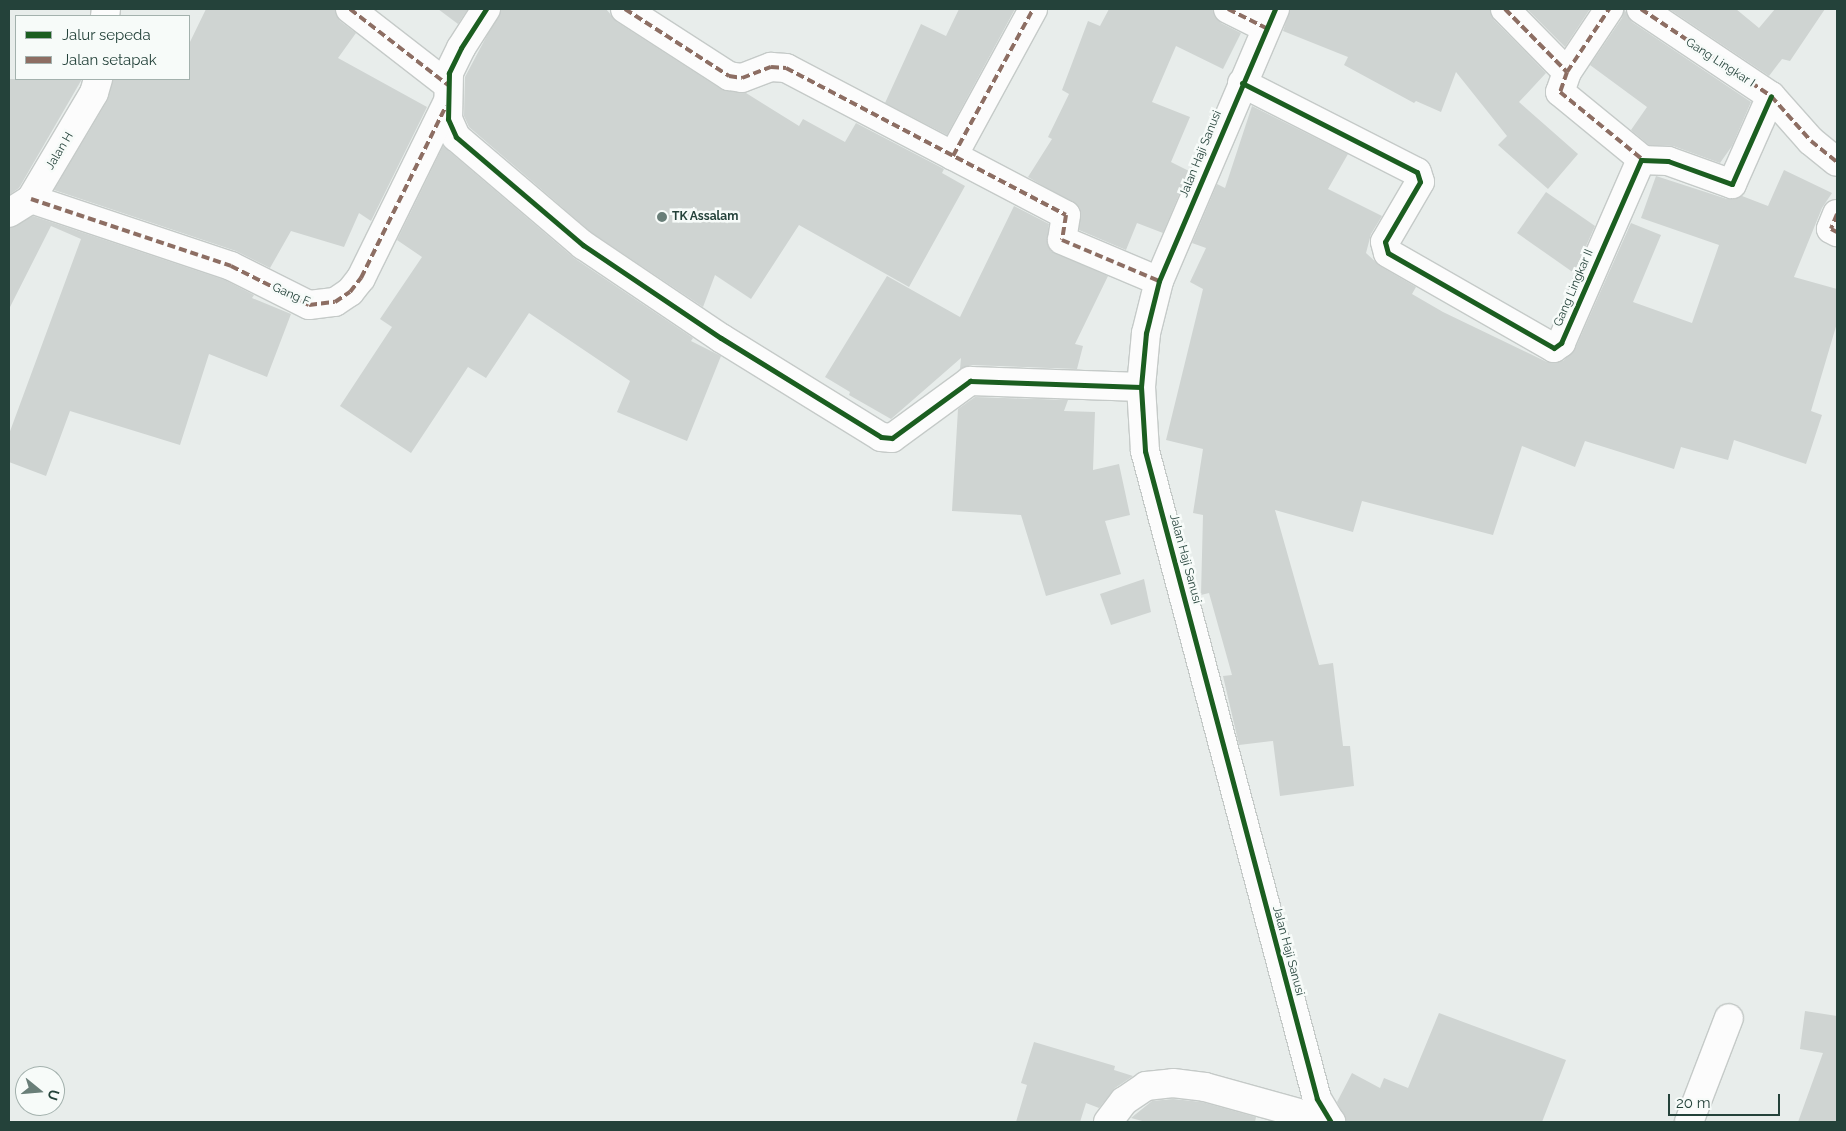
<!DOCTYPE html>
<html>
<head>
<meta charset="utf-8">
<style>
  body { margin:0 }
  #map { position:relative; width:1846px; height:1131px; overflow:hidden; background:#e8edeb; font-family:Raleway,sans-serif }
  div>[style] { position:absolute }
  .building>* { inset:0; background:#cfd4d2 }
  .roads { filter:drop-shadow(1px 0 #c5cac8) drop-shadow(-1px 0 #c5cac8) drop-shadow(0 1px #c5cac8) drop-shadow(0 -1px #c5cac8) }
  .minor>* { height:28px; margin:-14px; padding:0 14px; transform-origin:14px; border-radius:14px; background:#fcfcfc }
  .quiet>* { height:4px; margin-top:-2px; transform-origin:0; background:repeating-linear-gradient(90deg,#8d6e63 0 8px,transparent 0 12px) }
  .cycleway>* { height:5px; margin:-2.5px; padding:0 2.5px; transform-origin:2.5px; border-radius:2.5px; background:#1b5e20 }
  .dots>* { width:14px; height:14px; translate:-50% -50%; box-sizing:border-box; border:2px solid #f7fbf9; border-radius:50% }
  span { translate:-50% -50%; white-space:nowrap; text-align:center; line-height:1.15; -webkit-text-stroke:5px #f7fbf9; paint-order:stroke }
  .street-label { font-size:12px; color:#24423a }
  .poi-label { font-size:12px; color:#24423a; font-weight:700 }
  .left { translate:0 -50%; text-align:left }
  .frame { position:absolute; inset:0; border:10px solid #24423a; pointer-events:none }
  .legend { position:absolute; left:15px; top:15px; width:175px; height:65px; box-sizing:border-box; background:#f7fbf9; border:1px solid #a3b1ad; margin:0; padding:6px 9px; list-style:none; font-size:15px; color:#24423a }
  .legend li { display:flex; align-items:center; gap:10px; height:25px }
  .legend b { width:25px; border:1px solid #a3b1ad }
  .north { position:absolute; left:15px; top:1066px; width:50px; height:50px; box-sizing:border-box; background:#f7fbf9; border:1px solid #a3b1ad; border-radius:50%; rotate:107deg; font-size:14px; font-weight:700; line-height:20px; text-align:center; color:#24423a }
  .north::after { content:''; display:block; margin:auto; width:18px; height:22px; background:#697e78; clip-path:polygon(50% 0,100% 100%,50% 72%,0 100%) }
  .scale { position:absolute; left:1668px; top:1094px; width:112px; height:22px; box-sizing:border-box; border:2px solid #24423a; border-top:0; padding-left:6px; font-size:15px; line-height:18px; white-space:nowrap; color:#24423a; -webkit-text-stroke:4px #f7fbf9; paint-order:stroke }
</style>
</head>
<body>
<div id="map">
  <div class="building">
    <i style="clip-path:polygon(206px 9px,335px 9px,340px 21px,356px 33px,338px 58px,427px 107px,371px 221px,359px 213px,344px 247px,291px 231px,270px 268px,236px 251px,54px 190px,107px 101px,113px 79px,189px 79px,189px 44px)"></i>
    <i style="clip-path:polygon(438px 9px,468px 9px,458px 24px)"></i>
    <i style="clip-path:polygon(501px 9px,606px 9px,617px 22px,721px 89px,746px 93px,799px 126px,803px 119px,845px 142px,856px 123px,944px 169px,942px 173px,965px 186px,909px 287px,799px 225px,751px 299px,715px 275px,703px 307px,592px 233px,469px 127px,464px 116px,465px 77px)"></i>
    <i style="clip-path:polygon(959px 9px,1015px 9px,947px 135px,885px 103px,921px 24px,946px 36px)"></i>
    <i style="clip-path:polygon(1109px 9px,1213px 9px,1221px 23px,1241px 33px,1223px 69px,1176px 46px,1152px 102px,1190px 117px,1171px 162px,1189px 171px,1163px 233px,1137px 223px,1126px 250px,1079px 230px,1080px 208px,1028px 177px,1052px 139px,1048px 137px,1069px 94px,1062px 90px,1088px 21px,1100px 26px)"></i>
    <i style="clip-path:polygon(1290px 9px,1490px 9px,1494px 20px,1546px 73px,1519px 102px,1578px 154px,1548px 189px,1498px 145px,1507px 136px,1456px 72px,1441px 112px,1416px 101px,1414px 103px,1344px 65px,1348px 57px,1283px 31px)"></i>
    <i style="clip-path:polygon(1527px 9px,1590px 9px,1565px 47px)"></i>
    <i style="clip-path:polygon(1624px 9px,1632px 22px,1751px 102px,1732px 146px,1720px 163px,1673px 146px,1649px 145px,1631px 130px,1647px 107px,1590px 65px,1622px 18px)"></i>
    <i style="clip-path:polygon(1669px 9px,1736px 9px,1759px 28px,1775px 9px,1825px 9px,1790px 61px,1782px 59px,1769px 76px)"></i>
    <i style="clip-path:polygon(9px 79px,82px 79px,19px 188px,9px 195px)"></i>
    <i style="clip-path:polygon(1252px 106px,1348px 154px,1328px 189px,1382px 216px,1371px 234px,1366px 253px,1380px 266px,1416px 287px,1412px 294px,1443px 312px,1547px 362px,1563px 361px,1575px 349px,1631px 223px,1661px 235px,1633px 302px,1692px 323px,1719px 245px,1641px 218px,1656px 176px,1727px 199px,1742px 196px,1768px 206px,1784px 170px,1832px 193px,1822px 208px,1794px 277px,1837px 289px,1837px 323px,1811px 411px,1822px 415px,1806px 464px,1734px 440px,1728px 460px,1681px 447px,1674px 469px,1585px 441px,1575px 467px,1522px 446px,1493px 535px,1362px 501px,1353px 532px,1275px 510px,1319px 665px,1333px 663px,1343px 746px,1350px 746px,1354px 786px,1280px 796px,1273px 741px,1239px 745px,1223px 676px,1232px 675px,1209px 593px,1201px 595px,1203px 515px,1193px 513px,1203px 449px,1166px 440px,1203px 289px,1190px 282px,1206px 248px,1192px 243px,1217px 184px,1225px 188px)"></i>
    <i style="clip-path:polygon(443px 146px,574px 258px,693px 338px,691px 341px,721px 356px,687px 441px,617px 412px,630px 381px,529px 313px,486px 378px,468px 367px,411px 453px,340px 406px,392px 327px,380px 319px,422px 257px,397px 240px)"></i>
    <i style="clip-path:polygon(1546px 192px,1595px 226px,1574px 273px,1517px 233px)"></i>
    <i style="clip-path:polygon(1014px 206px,1049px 224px,1047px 244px,1051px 251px,1108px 276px,1075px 344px,1083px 346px,1077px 369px,971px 365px,960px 369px,961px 358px,891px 419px,849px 395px,850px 392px,825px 377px,887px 276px,960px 317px)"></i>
    <i style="clip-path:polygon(33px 216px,225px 280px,254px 295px,252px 298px,291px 314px,267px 377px,209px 354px,180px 445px,70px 411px,46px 476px,9px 462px,9px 434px,81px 239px,51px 226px,9px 309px,9px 228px)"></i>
    <i style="clip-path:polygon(975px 397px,1068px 400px,1064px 411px,1095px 412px,1093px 470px,1119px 464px,1130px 515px,1105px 521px,1121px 574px,1046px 596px,1021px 515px,952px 511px,958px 409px)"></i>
    <i style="clip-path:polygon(1144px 579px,1151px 612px,1111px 625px,1100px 594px)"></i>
    <i style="clip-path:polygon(1805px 1011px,1837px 1016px,1837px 1122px,1798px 1122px,1823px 1053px,1800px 1049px)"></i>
    <i style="clip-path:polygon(1439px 1013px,1566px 1060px,1542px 1122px,1347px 1122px,1337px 1102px,1352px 1073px,1380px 1088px,1384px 1078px,1408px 1088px)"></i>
    <i style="clip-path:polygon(1034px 1042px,1115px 1066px,1114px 1070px,1133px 1076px,1115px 1088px,1099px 1108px,1086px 1103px,1080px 1122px,1016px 1122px,1027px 1085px,1021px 1083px)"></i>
    <i style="clip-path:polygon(1173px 1099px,1202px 1102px,1256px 1117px,1255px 1122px,1146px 1122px,1131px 1118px,1152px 1101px)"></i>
  </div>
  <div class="roads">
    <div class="minor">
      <i style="left:350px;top:9px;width:124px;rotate:37.8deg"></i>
      <i style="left:486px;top:9px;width:46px;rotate:122.7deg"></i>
      <i style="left:461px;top:48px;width:28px;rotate:116deg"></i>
      <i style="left:449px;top:73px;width:46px;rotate:91.2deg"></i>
      <i style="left:448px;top:119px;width:20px;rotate:66deg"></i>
      <i style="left:456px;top:137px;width:167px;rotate:40.4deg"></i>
      <i style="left:583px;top:245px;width:166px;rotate:34deg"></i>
      <i style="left:721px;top:338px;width:188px;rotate:31.7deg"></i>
      <i style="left:881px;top:437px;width:11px;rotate:5deg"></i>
      <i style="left:892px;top:438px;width:97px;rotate:-36.2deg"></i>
      <i style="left:970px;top:381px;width:171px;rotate:2deg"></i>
      <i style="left:625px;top:9px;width:124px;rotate:32.8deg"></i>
      <i style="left:729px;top:76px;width:13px;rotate:9deg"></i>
      <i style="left:742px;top:78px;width:31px;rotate:-21deg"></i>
      <i style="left:771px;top:67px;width:15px;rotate:4deg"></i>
      <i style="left:786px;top:68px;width:316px;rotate:27.7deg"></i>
      <i style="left:1066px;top:215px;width:25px;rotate:99deg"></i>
      <i style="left:1062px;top:240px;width:105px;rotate:22.9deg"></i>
      <i style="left:1228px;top:9px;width:42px;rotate:26.6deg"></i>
      <i style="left:1275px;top:9px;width:296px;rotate:113.1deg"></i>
      <i style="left:1159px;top:281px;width:54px;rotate:104deg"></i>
      <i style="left:1146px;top:333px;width:54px;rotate:95.3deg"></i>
      <i style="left:1141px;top:387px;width:64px;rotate:86.4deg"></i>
      <i style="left:1145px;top:451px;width:670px;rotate:75.13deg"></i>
      <i style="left:1317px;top:1099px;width:27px;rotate:59deg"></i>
      <i style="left:1505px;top:9px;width:88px;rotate:45.5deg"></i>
      <i style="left:1567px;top:72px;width:76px;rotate:-56.3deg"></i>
      <i style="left:1641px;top:9px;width:156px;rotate:33.8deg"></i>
      <i style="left:1771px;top:96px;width:60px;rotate:48.4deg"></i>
      <i style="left:1811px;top:141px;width:33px;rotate:39deg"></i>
      <i style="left:105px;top:16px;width:7px;rotate:-82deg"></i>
      <i style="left:1567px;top:72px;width:21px;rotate:109deg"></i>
      <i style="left:1560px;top:92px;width:106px;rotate:39.3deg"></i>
      <i style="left:1242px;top:83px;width:196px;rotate:27deg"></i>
      <i style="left:1417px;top:172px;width:10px;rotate:73deg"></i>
      <i style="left:1420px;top:182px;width:69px;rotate:120.3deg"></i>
      <i style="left:1385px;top:242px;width:11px;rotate:75deg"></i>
      <i style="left:1388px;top:253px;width:191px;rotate:29.8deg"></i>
      <i style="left:1554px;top:348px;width:9px;rotate:-36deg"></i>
      <i style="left:1561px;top:343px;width:200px;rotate:-66.4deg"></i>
      <i style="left:1641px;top:160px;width:27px;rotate:2deg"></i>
      <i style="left:1668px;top:161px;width:68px;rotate:19.8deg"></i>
      <i style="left:1732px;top:184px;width:96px;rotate:-66.1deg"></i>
      <i style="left:953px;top:156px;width:167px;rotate:-61.4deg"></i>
      <i style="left:31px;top:199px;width:211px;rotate:18.5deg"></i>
      <i style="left:231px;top:266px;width:87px;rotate:26.6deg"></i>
      <i style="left:309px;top:305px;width:26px;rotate:-7deg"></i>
      <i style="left:335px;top:302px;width:18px;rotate:-34deg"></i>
      <i style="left:350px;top:292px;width:18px;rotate:-52deg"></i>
      <i style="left:361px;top:278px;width:195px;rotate:-63.8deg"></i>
      <i style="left:9px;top:213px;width:26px;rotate:-32deg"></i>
      <i style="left:31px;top:199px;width:123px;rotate:-59.3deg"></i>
      <i style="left:94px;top:93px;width:15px;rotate:-74deg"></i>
      <i style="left:1837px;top:214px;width:16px;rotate:112deg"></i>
      <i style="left:1831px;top:229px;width:7px;rotate:27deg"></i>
      <i style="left:1108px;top:1122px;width:26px;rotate:-53deg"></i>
      <i style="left:1124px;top:1101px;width:27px;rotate:-34deg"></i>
      <i style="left:1146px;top:1086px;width:27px;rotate:-6deg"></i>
      <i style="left:1173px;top:1083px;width:32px;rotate:7deg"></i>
      <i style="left:1205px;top:1087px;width:131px;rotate:15.5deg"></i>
      <i style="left:1689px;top:1122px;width:111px;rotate:-69deg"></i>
    </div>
  </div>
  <div class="quiet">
    <i style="left:350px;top:9px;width:124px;rotate:37.8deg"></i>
    <i style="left:625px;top:9px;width:124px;rotate:32.8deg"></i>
    <i style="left:729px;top:76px;width:13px;rotate:9deg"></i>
    <i style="left:742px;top:78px;width:31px;rotate:-21deg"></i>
    <i style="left:771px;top:67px;width:15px;rotate:4deg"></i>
    <i style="left:786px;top:68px;width:316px;rotate:27.7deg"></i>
    <i style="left:1066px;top:215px;width:25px;rotate:99deg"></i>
    <i style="left:1062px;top:240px;width:105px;rotate:22.9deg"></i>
    <i style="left:1228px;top:9px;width:42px;rotate:26.6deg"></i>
    <i style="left:1505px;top:9px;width:88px;rotate:45.5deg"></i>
    <i style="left:1567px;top:72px;width:76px;rotate:-56.3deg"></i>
    <i style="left:1641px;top:9px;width:156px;rotate:33.8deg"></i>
    <i style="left:1771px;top:96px;width:60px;rotate:48.4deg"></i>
    <i style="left:1811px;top:141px;width:33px;rotate:39deg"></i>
    <i style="left:1567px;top:72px;width:21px;rotate:109deg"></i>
    <i style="left:1560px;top:92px;width:106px;rotate:39.3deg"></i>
    <i style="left:953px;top:156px;width:167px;rotate:-61.4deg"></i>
    <i style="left:31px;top:199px;width:211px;rotate:18.5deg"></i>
    <i style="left:231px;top:266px;width:87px;rotate:26.6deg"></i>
    <i style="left:309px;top:305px;width:26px;rotate:-7deg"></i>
    <i style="left:335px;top:302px;width:18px;rotate:-34deg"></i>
    <i style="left:350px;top:292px;width:18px;rotate:-52deg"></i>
    <i style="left:361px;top:278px;width:192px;rotate:-63.7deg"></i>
    <i style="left:1837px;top:214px;width:16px;rotate:112deg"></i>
    <i style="left:1831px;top:229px;width:7px;rotate:27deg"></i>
  </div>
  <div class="cycleway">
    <i style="left:486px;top:9px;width:46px;rotate:122.7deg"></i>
    <i style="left:461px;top:48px;width:28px;rotate:116deg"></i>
    <i style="left:449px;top:73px;width:46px;rotate:91.2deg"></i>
    <i style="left:448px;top:119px;width:20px;rotate:66deg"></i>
    <i style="left:456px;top:137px;width:167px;rotate:40.4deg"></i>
    <i style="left:583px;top:245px;width:166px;rotate:34deg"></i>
    <i style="left:721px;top:338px;width:188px;rotate:31.7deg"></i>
    <i style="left:881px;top:437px;width:11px;rotate:5deg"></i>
    <i style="left:892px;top:438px;width:97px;rotate:-36.2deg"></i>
    <i style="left:970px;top:381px;width:171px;rotate:2deg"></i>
    <i style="left:1275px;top:9px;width:296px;rotate:113.1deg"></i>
    <i style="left:1159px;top:281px;width:54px;rotate:104deg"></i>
    <i style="left:1146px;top:333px;width:54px;rotate:95.3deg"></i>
    <i style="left:1141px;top:387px;width:64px;rotate:86.4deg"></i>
    <i style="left:1145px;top:451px;width:670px;rotate:75.13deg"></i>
    <i style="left:1317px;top:1099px;width:27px;rotate:59deg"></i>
    <i style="left:1242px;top:83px;width:196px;rotate:27deg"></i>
    <i style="left:1417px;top:172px;width:10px;rotate:73deg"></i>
    <i style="left:1420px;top:182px;width:69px;rotate:120.3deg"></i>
    <i style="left:1385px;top:242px;width:11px;rotate:75deg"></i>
    <i style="left:1388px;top:253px;width:191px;rotate:29.8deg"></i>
    <i style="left:1554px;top:348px;width:9px;rotate:-36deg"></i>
    <i style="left:1561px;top:343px;width:200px;rotate:-66.4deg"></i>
    <i style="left:1641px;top:160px;width:27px;rotate:2deg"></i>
    <i style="left:1668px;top:161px;width:68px;rotate:19.8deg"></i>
    <i style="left:1732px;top:184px;width:96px;rotate:-66.1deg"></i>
  </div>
  <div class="dots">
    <i style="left:662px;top:217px;background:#697e78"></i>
  </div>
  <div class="street-label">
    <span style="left:1720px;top:63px;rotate:33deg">Gang Lingkar I</span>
    <span style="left:60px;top:151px;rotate:-59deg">Jalan H</span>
    <span style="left:1201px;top:154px;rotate:-68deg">Jalan Haji Sanusi</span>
    <span style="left:1574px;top:288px;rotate:-67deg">Gang Lingkar II</span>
    <span style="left:291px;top:295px;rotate:24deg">Gang F</span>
    <span style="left:1185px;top:559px;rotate:75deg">Jalan Haji Sanusi</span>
    <span style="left:1288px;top:951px;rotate:75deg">Jalan Haji Sanusi</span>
  </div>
  <div class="poi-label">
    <span class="left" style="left:672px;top:217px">TK Assalam</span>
  </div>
  <div class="frame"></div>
  <ul class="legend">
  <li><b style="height:6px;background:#1b5e20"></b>Jalur sepeda</li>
  <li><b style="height:6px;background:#8d6e63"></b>Jalan setapak</li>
  </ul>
  <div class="north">U</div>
  <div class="scale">20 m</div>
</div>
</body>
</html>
